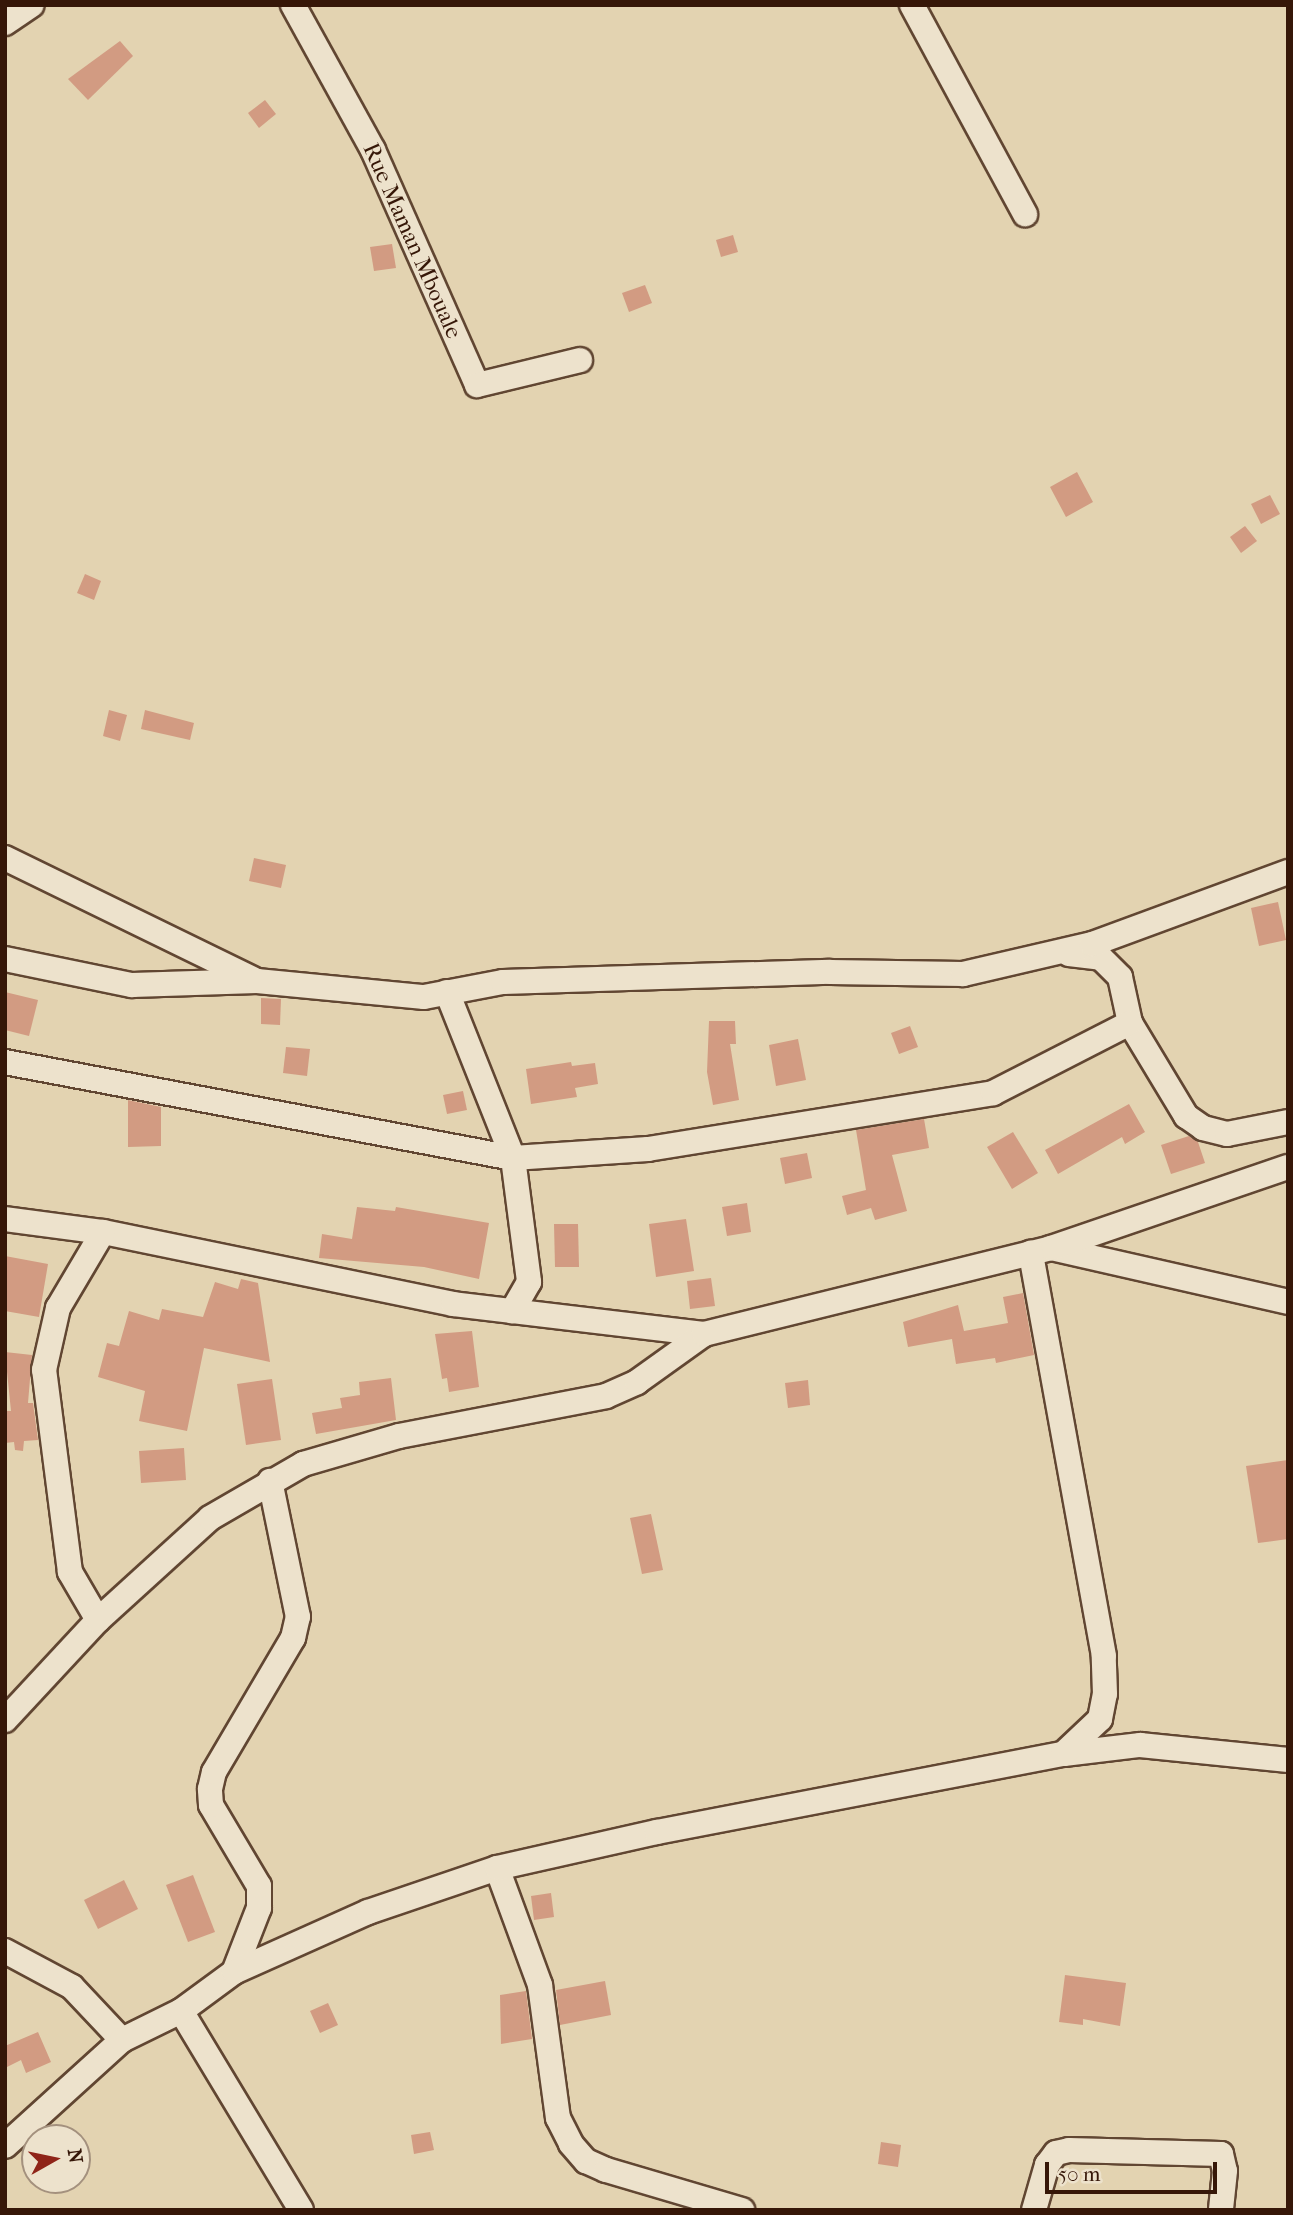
<!DOCTYPE html>
<html>
<head>
<meta charset="utf-8">
<style>
  body { margin:0 }
  #map { position:relative; width:1293px; height:2215px; overflow:hidden; background:#e3d3b1; font-family:"IM FELL French Canon",serif }
  div>[style] { position:absolute }
  .building>* { inset:0; background:#d29b82 }
  .roads { filter:drop-shadow(2px 0 #614632) drop-shadow(-2px 0 #614632) drop-shadow(0 2px #614632) drop-shadow(0 -2px #614632) }
  .street>* { height:24px; margin:-12px; padding:0 12px; transform-origin:12px; border-radius:12px; background:#ede2cc }
  span { translate:-50% -50%; white-space:nowrap; text-align:center; line-height:1.15; -webkit-text-stroke:5px #ede2cc; paint-order:stroke }
  .street-label { font-size:23px; color:#361708 }
  .frame { position:absolute; inset:0; border:7px solid #361708; pointer-events:none }
  .north { position:absolute; left:21px; top:2124px; width:70px; height:70px; box-sizing:border-box; background:#ede2cc; border:2px solid #a4917e; border-radius:50%; rotate:81deg; font-size:19px; font-weight:700; line-height:28px; text-align:center; color:#361708 }
  .north::after { content:''; display:block; margin:auto; width:24px; height:32px; background:#8f2418; clip-path:polygon(50% 0,100% 100%,50% 72%,0 100%) }
  .scale { position:absolute; left:1045px; top:2162px; width:172px; height:32px; box-sizing:border-box; border:4px solid #361708; border-top:0; padding-left:9px; font-size:21px; line-height:24px; white-space:nowrap; color:#361708; -webkit-text-stroke:5px #ede2cc; paint-order:stroke }
</style>
</head>
<body>
<div id="map">
  <div class="building">
    <i style="clip-path:polygon(120px 41px,133px 56px,88px 100px,68px 79px)"></i>
    <i style="clip-path:polygon(265px 100px,276px 114px,259px 128px,248px 113px)"></i>
    <i style="clip-path:polygon(733px 235px,738px 252px,721px 257px,716px 240px)"></i>
    <i style="clip-path:polygon(392px 244px,396px 268px,374px 271px,370px 247px)"></i>
    <i style="clip-path:polygon(645px 285px,652px 303px,629px 312px,622px 293px)"></i>
    <i style="clip-path:polygon(1077px 472px,1093px 502px,1066px 517px,1050px 487px)"></i>
    <i style="clip-path:polygon(1270px 495px,1280px 514px,1261px 524px,1251px 504px)"></i>
    <i style="clip-path:polygon(1245px 526px,1257px 541px,1241px 553px,1230px 537px)"></i>
    <i style="clip-path:polygon(85px 574px,101px 581px,94px 600px,77px 593px)"></i>
    <i style="clip-path:polygon(109px 710px,127px 715px,120px 741px,103px 736px)"></i>
    <i style="clip-path:polygon(145px 710px,194px 723px,190px 740px,141px 729px)"></i>
    <i style="clip-path:polygon(254px 858px,286px 865px,281px 888px,249px 881px)"></i>
    <i style="clip-path:polygon(1278px 902px,1286px 940px,1259px 946px,1251px 908px)"></i>
    <i style="clip-path:polygon(5px 992px,38px 1000px,29px 1036px,5px 1030px)"></i>
    <i style="clip-path:polygon(261px 998px,281px 999px,280px 1025px,261px 1024px)"></i>
    <i style="clip-path:polygon(709px 1021px,735px 1021px,736px 1044px,730px 1044px,739px 1100px,713px 1105px,707px 1072px)"></i>
    <i style="clip-path:polygon(910px 1026px,918px 1047px,899px 1054px,891px 1033px)"></i>
    <i style="clip-path:polygon(798px 1039px,806px 1080px,776px 1086px,769px 1045px)"></i>
    <i style="clip-path:polygon(286px 1047px,310px 1049px,307px 1076px,283px 1073px)"></i>
    <i style="clip-path:polygon(571px 1062px,572px 1066px,595px 1063px,598px 1084px,575px 1088px,577px 1097px,531px 1104px,526px 1069px)"></i>
    <i style="clip-path:polygon(463px 1091px,467px 1110px,447px 1114px,443px 1095px)"></i>
    <i style="clip-path:polygon(128px 1100px,161px 1107px,161px 1146px,128px 1147px)"></i>
    <i style="clip-path:polygon(1129px 1104px,1145px 1132px,1125px 1144px,1122px 1137px,1058px 1174px,1045px 1150px)"></i>
    <i style="clip-path:polygon(924px 1119px,929px 1148px,892px 1155px,907px 1211px,875px 1220px,871px 1208px,847px 1215px,842px 1196px,866px 1190px,856px 1130px)"></i>
    <i style="clip-path:polygon(1013px 1132px,1038px 1173px,1012px 1189px,987px 1147px)"></i>
    <i style="clip-path:polygon(1189px 1136px,1198px 1142px,1205px 1163px,1171px 1174px,1161px 1145px)"></i>
    <i style="clip-path:polygon(807px 1153px,812px 1178px,785px 1184px,780px 1158px)"></i>
    <i style="clip-path:polygon(747px 1203px,751px 1232px,727px 1236px,722px 1207px)"></i>
    <i style="clip-path:polygon(357px 1207px,395px 1211px,396px 1207px,489px 1223px,479px 1279px,424px 1267px,319px 1258px,322px 1234px,352px 1239px)"></i>
    <i style="clip-path:polygon(686px 1219px,694px 1271px,656px 1277px,649px 1224px)"></i>
    <i style="clip-path:polygon(554px 1224px,578px 1224px,579px 1267px,555px 1267px)"></i>
    <i style="clip-path:polygon(5px 1256px,48px 1264px,39px 1317px,5px 1311px)"></i>
    <i style="clip-path:polygon(711px 1278px,715px 1306px,690px 1309px,687px 1281px)"></i>
    <i style="clip-path:polygon(241px 1279px,258px 1283px,270px 1362px,204px 1348px,187px 1431px,139px 1421px,145px 1391px,98px 1377px,107px 1343px,119px 1346px,129px 1311px,159px 1320px,162px 1309px,203px 1317px,215px 1282px,238px 1289px)"></i>
    <i style="clip-path:polygon(1023px 1293px,1034px 1355px,996px 1363px,995px 1358px,956px 1364px,952px 1339px,908px 1347px,903px 1322px,958px 1305px,964px 1331px,1008px 1323px,1003px 1297px)"></i>
    <i style="clip-path:polygon(472px 1331px,479px 1387px,449px 1392px,447px 1378px,442px 1379px,435px 1334px)"></i>
    <i style="clip-path:polygon(5px 1352px,32px 1355px,28px 1403px,33px 1403px,38px 1440px,24px 1441px,23px 1451px,15px 1450px,14px 1442px,5px 1443px,5px 1411px,11px 1411px)"></i>
    <i style="clip-path:polygon(391px 1378px,396px 1420px,316px 1434px,312px 1413px,342px 1408px,340px 1398px,360px 1395px,359px 1382px)"></i>
    <i style="clip-path:polygon(272px 1379px,281px 1440px,246px 1445px,237px 1384px)"></i>
    <i style="clip-path:polygon(808px 1380px,810px 1405px,788px 1408px,785px 1383px)"></i>
    <i style="clip-path:polygon(184px 1448px,186px 1480px,141px 1483px,139px 1451px)"></i>
    <i style="clip-path:polygon(1288px 1460px,1288px 1539px,1258px 1543px,1246px 1466px)"></i>
    <i style="clip-path:polygon(651px 1514px,663px 1570px,642px 1574px,630px 1518px)"></i>
    <i style="clip-path:polygon(193px 1875px,215px 1932px,188px 1942px,166px 1885px)"></i>
    <i style="clip-path:polygon(124px 1880px,138px 1909px,98px 1929px,84px 1900px)"></i>
    <i style="clip-path:polygon(551px 1893px,554px 1917px,534px 1920px,531px 1896px)"></i>
    <i style="clip-path:polygon(1065px 1975px,1126px 1983px,1120px 2026px,1083px 2019px,1083px 2025px,1059px 2022px)"></i>
    <i style="clip-path:polygon(605px 1981px,611px 2015px,560px 2025px,556px 1990px)"></i>
    <i style="clip-path:polygon(526px 1991px,532px 2039px,501px 2044px,500px 1995px)"></i>
    <i style="clip-path:polygon(328px 2003px,338px 2025px,320px 2033px,310px 2011px)"></i>
    <i style="clip-path:polygon(38px 2032px,51px 2062px,26px 2073px,21px 2060px,5px 2068px,5px 2046px)"></i>
    <i style="clip-path:polygon(430px 2132px,434px 2150px,414px 2154px,411px 2135px)"></i>
    <i style="clip-path:polygon(881px 2142px,901px 2145px,898px 2167px,878px 2164px)"></i>
  </div>
  <div class="roads">
    <div class="street">
      <i style="left:293px;top:5px;width:166px;rotate:61.1deg"></i>
      <i style="left:373px;top:150px;width:257px;rotate:66.1deg"></i>
      <i style="left:477px;top:385px;width:106px;rotate:-13.6deg"></i>
      <i style="left:912px;top:5px;width:238px;rotate:61.6deg"></i>
      <i style="left:5px;top:23px;width:32px;rotate:-34deg"></i>
      <i style="left:5px;top:858px;width:276px;rotate:26deg"></i>
      <i style="left:1069px;top:954px;width:32px;rotate:7deg"></i>
      <i style="left:1101px;top:958px;width:27px;rotate:45deg"></i>
      <i style="left:1120px;top:977px;width:47px;rotate:77.7deg"></i>
      <i style="left:1130px;top:1023px;width:109px;rotate:58.9deg"></i>
      <i style="left:1186px;top:1116px;width:21px;rotate:35deg"></i>
      <i style="left:1203px;top:1128px;width:25px;rotate:14deg"></i>
      <i style="left:1227px;top:1134px;width:62px;rotate:-11.1deg"></i>
      <i style="left:5px;top:959px;width:130px;rotate:11.6deg"></i>
      <i style="left:132px;top:985px;width:125px;rotate:-1.8deg"></i>
      <i style="left:257px;top:981px;width:168px;rotate:5.5deg"></i>
      <i style="left:424px;top:997px;width:80px;rotate:-10.8deg"></i>
      <i style="left:503px;top:982px;width:327px;rotate:-1.8deg"></i>
      <i style="left:830px;top:972px;width:133px;rotate:0.9deg"></i>
      <i style="left:963px;top:974px;width:132px;rotate:-13.1deg"></i>
      <i style="left:1092px;top:944px;width:209px;rotate:-20.2deg"></i>
      <i style="left:447px;top:992px;width:179px;rotate:68.3deg"></i>
      <i style="left:513px;top:1158px;width:125px;rotate:82.6deg"></i>
      <i style="left:529px;top:1282px;width:34px;rotate:120deg"></i>
      <i style="left:5px;top:1062px;width:517px;rotate:10.7deg"></i>
      <i style="left:513px;top:1158px;width:135px;rotate:-3.8deg"></i>
      <i style="left:648px;top:1149px;width:350px;rotate:-9.2deg"></i>
      <i style="left:993px;top:1093px;width:154px;rotate:-27.1deg"></i>
      <i style="left:5px;top:1219px;width:99px;rotate:7.6deg"></i>
      <i style="left:103px;top:1232px;width:357px;rotate:11.6deg"></i>
      <i style="left:453px;top:1304px;width:253px;rotate:6.8deg"></i>
      <i style="left:1051px;top:1248px;width:243px;rotate:12.8deg"></i>
      <i style="left:98px;top:1620px;width:56px;rotate:-120.3deg"></i>
      <i style="left:70px;top:1572px;width:204px;rotate:-97.3deg"></i>
      <i style="left:44px;top:1370px;width:64px;rotate:-77.3deg"></i>
      <i style="left:58px;top:1308px;width:88px;rotate:-59.4deg"></i>
      <i style="left:5px;top:1720px;width:137px;rotate:-47.1deg"></i>
      <i style="left:98px;top:1620px;width:151px;rotate:-42.3deg"></i>
      <i style="left:210px;top:1518px;width:108px;rotate:-30.1deg"></i>
      <i style="left:303px;top:1464px;width:100px;rotate:-16.3deg"></i>
      <i style="left:399px;top:1436px;width:211px;rotate:-10.9deg"></i>
      <i style="left:606px;top:1396px;width:34px;rotate:-24deg"></i>
      <i style="left:637px;top:1382px;width:82px;rotate:-35.6deg"></i>
      <i style="left:704px;top:1334px;width:357px;rotate:-13.9deg"></i>
      <i style="left:1051px;top:1248px;width:250px;rotate:-18.9deg"></i>
      <i style="left:1064px;top:1754px;width:77px;rotate:-6.8deg"></i>
      <i style="left:1140px;top:1745px;width:149px;rotate:5.8deg"></i>
      <i style="left:497px;top:1868px;width:125px;rotate:69.8deg"></i>
      <i style="left:540px;top:1985px;width:134px;rotate:82.3deg"></i>
      <i style="left:558px;top:2118px;width:29px;rotate:63deg"></i>
      <i style="left:571px;top:2144px;width:23px;rotate:49deg"></i>
      <i style="left:586px;top:2161px;width:22px;rotate:24deg"></i>
      <i style="left:606px;top:2170px;width:142px;rotate:16.4deg"></i>
      <i style="left:5px;top:1951px;width:76px;rotate:28.2deg"></i>
      <i style="left:72px;top:1987px;width:73px;rotate:46.7deg"></i>
      <i style="left:234px;top:1972px;width:69px;rotate:-68.7deg"></i>
      <i style="left:259px;top:1908px;width:22px;rotate:-90deg"></i>
      <i style="left:259px;top:1886px;width:94px;rotate:-120.7deg"></i>
      <i style="left:211px;top:1805px;width:16px;rotate:-94deg"></i>
      <i style="left:210px;top:1789px;width:17px;rotate:-77deg"></i>
      <i style="left:214px;top:1772px;width:156px;rotate:-59.5deg"></i>
      <i style="left:293px;top:1638px;width:22px;rotate:-77deg"></i>
      <i style="left:298px;top:1617px;width:139px;rotate:-101.6deg"></i>
      <i style="left:181px;top:2011px;width:232px;rotate:58.9deg"></i>
      <i style="left:5px;top:2146px;width:158px;rotate:-42.2deg"></i>
      <i style="left:122px;top:2040px;width:66px;rotate:-26.2deg"></i>
      <i style="left:181px;top:2011px;width:66px;rotate:-36.3deg"></i>
      <i style="left:234px;top:1972px;width:147px;rotate:-24.1deg"></i>
      <i style="left:368px;top:1912px;width:136px;rotate:-18.8deg"></i>
      <i style="left:497px;top:1868px;width:164px;rotate:-12.7deg"></i>
      <i style="left:657px;top:1832px;width:413px;rotate:-10.9deg"></i>
      <i style="left:1063px;top:1754px;width:51px;rotate:-43.4deg"></i>
      <i style="left:1100px;top:1719px;width:25px;rotate:-79deg"></i>
      <i style="left:1105px;top:1694px;width:38px;rotate:-92deg"></i>
      <i style="left:1104px;top:1656px;width:410px;rotate:-100.3deg"></i>
      <i style="left:1034px;top:2210px;width:47px;rotate:-73.9deg"></i>
      <i style="left:1047px;top:2165px;width:15px;rotate:-53deg"></i>
      <i style="left:1056px;top:2153px;width:13px;rotate:-13deg"></i>
      <i style="left:1069px;top:2150px;width:152px;rotate:1.5deg"></i>
      <i style="left:1221px;top:2154px;width:17px;rotate:77deg"></i>
      <i style="left:1225px;top:2171px;width:39px;rotate:96deg"></i>
    </div>
  </div>
  <div class="street-label">
    <span style="left:412px;top:241px;rotate:66deg">Rue Maman Mbouale</span>
  </div>
  <div class="frame"></div>
  <div class="north">N</div>
  <div class="scale">50 m</div>
</div>
</body>
</html>
